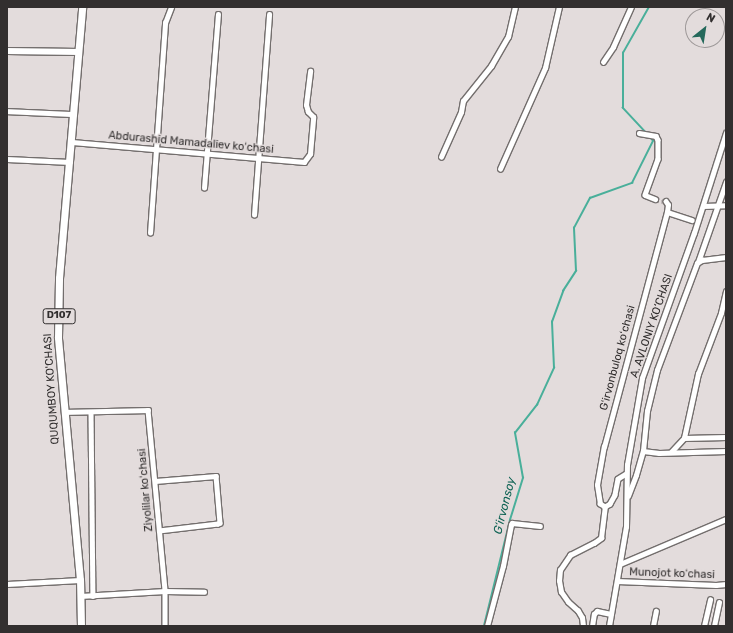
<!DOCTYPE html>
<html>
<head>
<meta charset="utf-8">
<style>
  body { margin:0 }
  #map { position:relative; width:733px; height:633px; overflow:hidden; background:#e3dcdc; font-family:Rubik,sans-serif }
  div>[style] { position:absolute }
  .stream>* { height:1.5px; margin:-0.75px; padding:0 0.75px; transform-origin:0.75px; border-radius:0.75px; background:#49af9a }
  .minor-tunnel>* { height:4.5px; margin-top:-2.25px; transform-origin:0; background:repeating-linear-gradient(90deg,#c0b9b9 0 4.5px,transparent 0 6.5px) }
  .roads { filter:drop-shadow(1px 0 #736e6d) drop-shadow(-1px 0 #736e6d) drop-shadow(0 1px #736e6d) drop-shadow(0 -1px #736e6d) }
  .minor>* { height:4.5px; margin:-2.25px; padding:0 2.25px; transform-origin:2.25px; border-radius:2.25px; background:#fff }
  .tertiary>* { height:5.5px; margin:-2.75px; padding:0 2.75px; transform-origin:2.75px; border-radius:2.75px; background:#fff }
  .primary>* { height:7px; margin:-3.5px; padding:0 3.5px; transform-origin:3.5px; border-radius:3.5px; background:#fff }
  span { translate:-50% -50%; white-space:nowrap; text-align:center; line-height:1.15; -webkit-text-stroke:3px #e3dcdc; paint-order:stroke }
  .shield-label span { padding:1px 3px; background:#e3dcdc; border:1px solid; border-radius:3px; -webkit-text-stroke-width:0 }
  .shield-label { font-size:10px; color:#322f2f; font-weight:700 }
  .street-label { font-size:11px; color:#322f2f }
  .water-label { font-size:12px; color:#0f6354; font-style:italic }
  .frame { position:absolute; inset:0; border:8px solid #322f2f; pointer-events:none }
  .north { position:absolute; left:685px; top:8px; width:40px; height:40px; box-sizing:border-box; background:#e3dcdc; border:1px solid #9c9797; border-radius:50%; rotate:30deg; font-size:11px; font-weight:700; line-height:16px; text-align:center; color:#322f2f }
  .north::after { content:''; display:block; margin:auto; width:14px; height:18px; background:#25695b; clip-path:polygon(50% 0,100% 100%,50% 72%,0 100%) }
</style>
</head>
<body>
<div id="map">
  <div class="stream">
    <i style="left:646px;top:133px;width:34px;rotate:-133deg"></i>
    <i style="left:623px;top:108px;width:55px;rotate:-90deg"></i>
    <i style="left:623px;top:53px;width:53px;rotate:-60.5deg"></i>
    <i style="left:484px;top:626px;width:109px;rotate:-76.2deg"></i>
    <i style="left:510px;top:520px;width:44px;rotate:-72.8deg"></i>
    <i style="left:523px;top:478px;width:46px;rotate:-100.1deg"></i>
    <i style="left:515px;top:433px;width:36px;rotate:-52deg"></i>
    <i style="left:537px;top:405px;width:41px;rotate:-65.3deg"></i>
    <i style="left:554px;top:368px;width:46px;rotate:-92.5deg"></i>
    <i style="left:552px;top:322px;width:33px;rotate:-70deg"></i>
    <i style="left:563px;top:291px;width:24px;rotate:-57deg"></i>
    <i style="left:576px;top:271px;width:43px;rotate:-92.7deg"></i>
    <i style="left:574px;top:228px;width:34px;rotate:-62deg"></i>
    <i style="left:590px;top:198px;width:45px;rotate:-19.7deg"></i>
    <i style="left:632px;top:183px;width:47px;rotate:-63.4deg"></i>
    <i style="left:653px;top:141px;width:6px;rotate:-129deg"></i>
  </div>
  <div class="minor-tunnel">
    <i style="left:655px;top:199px;width:11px;rotate:15deg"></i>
  </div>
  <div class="roads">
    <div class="minor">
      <i style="left:603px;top:62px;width:18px;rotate:-56deg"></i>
      <i style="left:613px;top:47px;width:44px;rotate:-65.8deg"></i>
      <i style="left:7px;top:111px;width:67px;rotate:2.6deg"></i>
      <i style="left:639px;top:133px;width:17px;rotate:10deg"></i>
      <i style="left:656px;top:136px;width:4px;rotate:63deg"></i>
      <i style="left:658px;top:140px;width:19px;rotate:90deg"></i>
      <i style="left:658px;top:159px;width:38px;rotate:110deg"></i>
      <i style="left:645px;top:195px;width:11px;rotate:22deg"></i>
      <i style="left:72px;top:142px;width:233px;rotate:4.9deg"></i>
      <i style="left:304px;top:162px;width:10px;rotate:-53deg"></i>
      <i style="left:310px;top:154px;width:37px;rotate:-85deg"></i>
      <i style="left:313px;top:117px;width:7px;rotate:-135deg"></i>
      <i style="left:308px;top:112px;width:7px;rotate:-106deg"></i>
      <i style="left:306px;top:105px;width:34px;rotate:-83deg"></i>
      <i style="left:441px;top:157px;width:49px;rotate:-66deg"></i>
      <i style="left:461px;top:112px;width:11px;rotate:-80deg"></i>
      <i style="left:463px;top:101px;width:45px;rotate:-51.3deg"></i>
      <i style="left:491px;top:66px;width:34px;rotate:-60deg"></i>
      <i style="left:508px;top:37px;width:31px;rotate:-77deg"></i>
      <i style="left:7px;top:159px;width:63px;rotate:2.7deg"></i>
      <i style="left:500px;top:169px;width:111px;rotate:-66deg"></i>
      <i style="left:545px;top:68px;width:63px;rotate:-77.1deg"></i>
      <i style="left:204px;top:188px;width:174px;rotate:-85.4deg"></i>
      <i style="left:703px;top:206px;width:23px;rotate:-2deg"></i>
      <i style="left:667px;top:212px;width:26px;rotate:18deg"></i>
      <i style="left:254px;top:215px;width:201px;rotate:-85.7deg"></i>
      <i style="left:150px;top:233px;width:211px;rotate:-85.9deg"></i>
      <i style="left:165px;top:23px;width:17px;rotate:-69deg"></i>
      <i style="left:698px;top:262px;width:85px;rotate:-70.7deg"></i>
      <i style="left:64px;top:412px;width:84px;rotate:-1.4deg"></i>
      <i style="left:148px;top:410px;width:182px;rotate:84.6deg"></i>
      <i style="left:165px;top:591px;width:35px;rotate:90deg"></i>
      <i style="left:91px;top:412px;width:184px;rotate:89.4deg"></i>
      <i style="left:684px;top:438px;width:42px;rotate:-1.4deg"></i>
      <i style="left:643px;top:451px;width:16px;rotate:7deg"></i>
      <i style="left:659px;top:453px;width:67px;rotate:-1.7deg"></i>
      <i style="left:671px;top:452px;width:19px;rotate:-47deg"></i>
      <i style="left:684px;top:438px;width:66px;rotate:-77.7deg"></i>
      <i style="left:698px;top:374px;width:65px;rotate:-69.3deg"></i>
      <i style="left:721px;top:313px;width:22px;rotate:-77deg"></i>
      <i style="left:626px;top:474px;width:9px;rotate:148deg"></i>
      <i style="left:618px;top:479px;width:16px;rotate:101deg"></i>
      <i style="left:615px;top:495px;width:10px;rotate:119deg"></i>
      <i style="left:610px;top:504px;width:6px;rotate:149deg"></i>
      <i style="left:605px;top:507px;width:6px;rotate:-149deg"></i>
      <i style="left:600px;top:504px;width:19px;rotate:-99deg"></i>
      <i style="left:597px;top:485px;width:39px;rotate:-80deg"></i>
      <i style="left:604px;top:447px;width:243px;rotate:-75deg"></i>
      <i style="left:667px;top:212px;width:7px;rotate:-82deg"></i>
      <i style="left:668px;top:205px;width:4px;rotate:-124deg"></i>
      <i style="left:155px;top:481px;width:61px;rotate:-4.7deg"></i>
      <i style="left:216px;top:476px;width:47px;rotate:85.1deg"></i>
      <i style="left:220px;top:523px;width:2px;rotate:153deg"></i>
      <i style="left:218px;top:524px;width:59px;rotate:173.2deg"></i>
      <i style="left:628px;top:496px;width:22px;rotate:-69deg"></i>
      <i style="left:636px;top:475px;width:25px;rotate:-74deg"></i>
      <i style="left:643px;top:451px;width:40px;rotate:-84.3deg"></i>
      <i style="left:647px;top:411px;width:42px;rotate:-76.3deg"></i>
      <i style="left:657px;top:370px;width:114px;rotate:-69.5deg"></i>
      <i style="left:697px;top:263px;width:6px;rotate:-31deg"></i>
      <i style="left:702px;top:260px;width:24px;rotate:-7deg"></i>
      <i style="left:620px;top:564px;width:115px;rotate:-23deg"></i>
      <i style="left:617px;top:581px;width:99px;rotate:2.3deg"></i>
      <i style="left:716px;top:585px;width:10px;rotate:-6deg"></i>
      <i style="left:7px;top:584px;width:73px;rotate:-3.1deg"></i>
      <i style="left:80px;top:596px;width:85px;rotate:-3.4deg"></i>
      <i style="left:165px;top:591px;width:39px;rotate:1deg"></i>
      <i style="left:487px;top:626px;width:62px;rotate:-75.1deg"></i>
      <i style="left:503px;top:566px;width:42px;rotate:-79deg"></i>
      <i style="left:511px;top:525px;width:2px;rotate:-63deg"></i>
      <i style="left:512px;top:523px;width:28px;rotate:6deg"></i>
      <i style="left:583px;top:626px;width:8px;rotate:-97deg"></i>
      <i style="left:582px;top:618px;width:8px;rotate:-120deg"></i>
      <i style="left:578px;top:611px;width:13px;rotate:-138deg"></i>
      <i style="left:568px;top:602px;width:12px;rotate:-125deg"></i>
      <i style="left:561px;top:592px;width:11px;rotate:-100deg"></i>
      <i style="left:559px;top:581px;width:11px;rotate:-85deg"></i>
      <i style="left:560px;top:570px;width:18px;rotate:-56deg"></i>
      <i style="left:570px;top:555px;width:27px;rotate:-27deg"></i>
      <i style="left:594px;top:543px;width:9px;rotate:-36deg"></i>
      <i style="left:601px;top:538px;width:31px;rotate:-83deg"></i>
      <i style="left:592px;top:626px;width:12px;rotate:-81deg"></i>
      <i style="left:594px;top:614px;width:4px;rotate:-45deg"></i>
      <i style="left:597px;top:611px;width:14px;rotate:12deg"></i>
      <i style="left:609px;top:626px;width:100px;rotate:-80.3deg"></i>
      <i style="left:626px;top:527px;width:62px;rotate:-89.1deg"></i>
      <i style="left:627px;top:465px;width:88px;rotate:-80.2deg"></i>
      <i style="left:642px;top:378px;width:154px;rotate:-70.3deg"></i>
      <i style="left:694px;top:233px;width:105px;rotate:-72.3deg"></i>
      <i style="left:653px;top:626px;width:15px;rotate:-79deg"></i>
      <i style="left:704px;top:626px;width:27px;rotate:-77deg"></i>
      <i style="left:714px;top:626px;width:24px;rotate:-78deg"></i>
    </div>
    <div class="tertiary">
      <i style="left:7px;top:51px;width:72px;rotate:0.8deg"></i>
    </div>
    <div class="primary">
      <i style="left:81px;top:626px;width:46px;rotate:-91.2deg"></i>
      <i style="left:80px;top:580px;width:244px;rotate:-95.2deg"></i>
      <i style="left:58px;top:337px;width:59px;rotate:-89deg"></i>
      <i style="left:59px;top:278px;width:272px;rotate:-85.1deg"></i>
    </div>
  </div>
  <div class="shield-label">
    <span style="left:59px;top:316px">D107</span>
  </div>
  <div class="street-label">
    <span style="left:191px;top:143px;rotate:5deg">Abdurashid Mamadaliev koʻchasi</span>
    <span style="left:652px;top:326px;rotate:-71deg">A. AVLONIY KO‘CHASI</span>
    <span style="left:618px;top:358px;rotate:-75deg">Gʻirvonbuloq koʻchasi</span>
    <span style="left:52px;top:389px;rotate:-94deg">QUQUMBOY KO'CHASI</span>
    <span style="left:146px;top:490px;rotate:-95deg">Ziyolilar koʻchasi</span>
    <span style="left:672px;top:574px;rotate:2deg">Munojot koʻchasi</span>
  </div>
  <div class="water-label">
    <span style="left:505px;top:506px;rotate:-76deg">G‘irvonsoy</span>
  </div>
  <div class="frame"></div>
  <div class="north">N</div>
</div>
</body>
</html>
